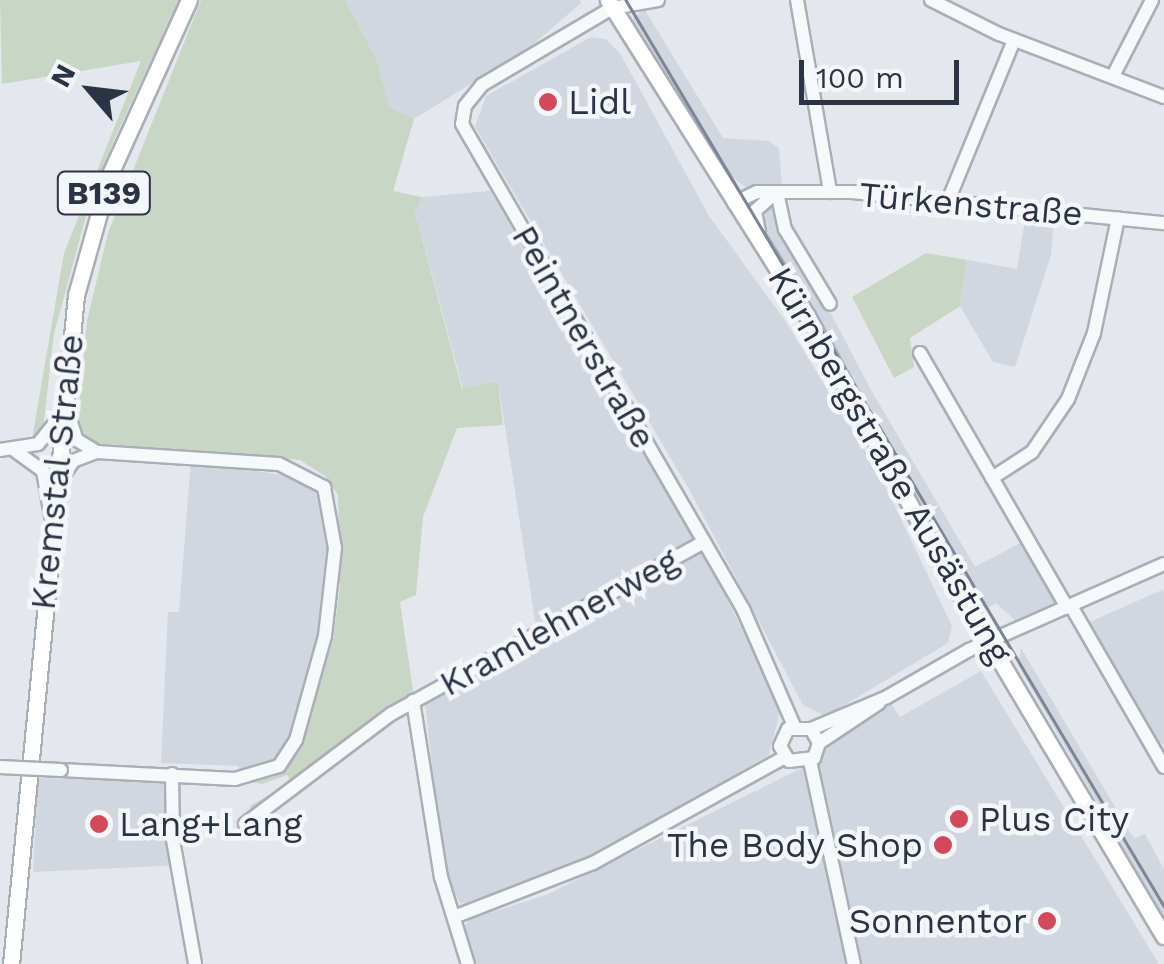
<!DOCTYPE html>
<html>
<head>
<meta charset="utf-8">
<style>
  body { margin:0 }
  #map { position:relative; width:1164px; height:964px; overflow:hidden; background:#e4e7ec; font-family:"Work Sans",sans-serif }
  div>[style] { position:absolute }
  .built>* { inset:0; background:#d2d6de }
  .green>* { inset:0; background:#c9d6c5 }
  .roads { filter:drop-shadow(2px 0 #a9aeb7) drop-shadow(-2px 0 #a9aeb7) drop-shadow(0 2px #a9aeb7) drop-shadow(0 -2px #a9aeb7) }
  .minor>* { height:12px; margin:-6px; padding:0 6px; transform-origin:6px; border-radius:6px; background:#f7f8fa }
  .major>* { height:15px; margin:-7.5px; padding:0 7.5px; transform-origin:7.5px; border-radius:7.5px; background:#fff }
  .tram>* { height:2.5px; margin:-1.25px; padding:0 1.25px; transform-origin:1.25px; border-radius:1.25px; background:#7d8696 }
  .bridges { filter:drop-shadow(2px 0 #a9aeb7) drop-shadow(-2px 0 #a9aeb7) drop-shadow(0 2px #a9aeb7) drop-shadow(0 -2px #a9aeb7) }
  .minor-bridge>* { height:12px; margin:-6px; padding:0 6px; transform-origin:6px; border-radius:6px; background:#f7f8fa }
  .dots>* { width:28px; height:28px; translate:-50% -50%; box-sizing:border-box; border:5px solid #f4f6f9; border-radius:50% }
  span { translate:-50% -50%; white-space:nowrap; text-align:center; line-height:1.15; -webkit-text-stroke:9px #f4f6f9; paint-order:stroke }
  .shield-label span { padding:2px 8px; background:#f4f6f9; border:2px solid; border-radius:8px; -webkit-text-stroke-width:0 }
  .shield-label { font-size:32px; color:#2b3445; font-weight:700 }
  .poi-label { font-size:35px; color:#2b3445 }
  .left { translate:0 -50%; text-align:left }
  .right { translate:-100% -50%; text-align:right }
  .street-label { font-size:35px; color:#2b3445 }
  .north { position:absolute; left:40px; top:40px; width:100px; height:100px; -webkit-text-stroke:8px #f4f6f9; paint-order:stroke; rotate:298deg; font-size:28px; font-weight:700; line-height:40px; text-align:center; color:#2b3445 }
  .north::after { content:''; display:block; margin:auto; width:35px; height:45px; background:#2b3445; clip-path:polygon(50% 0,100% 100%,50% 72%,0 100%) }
  .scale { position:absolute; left:799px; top:60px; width:160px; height:45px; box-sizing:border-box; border:5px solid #2b3445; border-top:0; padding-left:12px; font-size:30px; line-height:35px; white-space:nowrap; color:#2b3445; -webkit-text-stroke:8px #f4f6f9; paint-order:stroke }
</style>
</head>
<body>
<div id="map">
  <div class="built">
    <i style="clip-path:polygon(345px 0,580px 0,581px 3px,529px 48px,414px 119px,390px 107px,375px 56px)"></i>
    <i style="clip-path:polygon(648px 5px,646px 12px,723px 138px,768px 141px,779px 148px,782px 187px,745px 187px,723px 169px,630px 22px)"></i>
    <i style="clip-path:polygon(591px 37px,606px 39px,621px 55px,709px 216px,786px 322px,880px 475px,952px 626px,948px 643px,826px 716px,803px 705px,689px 489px,475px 127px,486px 96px)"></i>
    <i style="clip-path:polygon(490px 191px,696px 542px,537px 634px,498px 381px,463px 389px,415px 211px,422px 197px)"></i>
    <i style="clip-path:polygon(772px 201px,871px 390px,975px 567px,1024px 541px,1058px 602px,1015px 620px,996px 603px,980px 612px,761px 225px)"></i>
    <i style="clip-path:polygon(1026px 214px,1054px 218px,1051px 255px,1015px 367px,993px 362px,960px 306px,967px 260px,1017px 269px)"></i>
    <i style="clip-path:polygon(191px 460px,305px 479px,320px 492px,329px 531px,324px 619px,295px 729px,272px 763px,239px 771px,239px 766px,161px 763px,168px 612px,179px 612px)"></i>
    <i style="clip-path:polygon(702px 549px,781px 707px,769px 755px,595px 855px,472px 904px,460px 903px,448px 880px,438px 824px,425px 700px)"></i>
    <i style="clip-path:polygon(1164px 589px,1164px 744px,1161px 745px,1090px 622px)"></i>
    <i style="clip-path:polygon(1021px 648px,1134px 839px,1145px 834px,1164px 869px,1164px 918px,1018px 665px)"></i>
    <i style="clip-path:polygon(981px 671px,1159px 964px,471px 964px,461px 932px,470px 919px,546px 895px,820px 759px,825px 743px,891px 704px,900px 717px)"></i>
    <i style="clip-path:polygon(38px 778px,174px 782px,182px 865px,33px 872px)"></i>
  </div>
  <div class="green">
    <i style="clip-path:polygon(0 0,179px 0,113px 142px,85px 220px,54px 334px,43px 429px,32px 439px,64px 253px,141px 61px,2px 84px)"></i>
    <i style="clip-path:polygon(201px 0,345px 0,375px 56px,390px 107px,414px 119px,393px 191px,422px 197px,415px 212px,462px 389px,498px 381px,503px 425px,457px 428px,423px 517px,416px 595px,400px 602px,414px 697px,251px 816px,250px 806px,291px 782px,287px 775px,262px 784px,248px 781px,274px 777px,302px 747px,333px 640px,340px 586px,338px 495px,325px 476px,300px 460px,93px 443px,77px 424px,87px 321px,108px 233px)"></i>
    <i style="clip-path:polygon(926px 253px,967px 260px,960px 306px,910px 338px,914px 367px,894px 378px,852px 297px)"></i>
  </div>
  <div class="roads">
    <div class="minor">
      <i style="left:658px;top:0;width:47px;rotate:170.1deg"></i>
      <i style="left:612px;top:8px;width:151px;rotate:149.4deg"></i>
      <i style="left:482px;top:85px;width:27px;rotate:129deg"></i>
      <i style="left:465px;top:106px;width:18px;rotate:99deg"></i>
      <i style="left:462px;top:124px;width:561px;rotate:59.91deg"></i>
      <i style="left:743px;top:609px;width:128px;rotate:66.4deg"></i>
      <i style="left:797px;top:0;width:195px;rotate:80.2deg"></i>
      <i style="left:931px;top:0;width:76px;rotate:26.6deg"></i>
      <i style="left:999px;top:34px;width:177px;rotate:20.9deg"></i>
      <i style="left:1114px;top:74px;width:83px;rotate:-62.8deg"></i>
      <i style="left:777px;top:192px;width:38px;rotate:78deg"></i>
      <i style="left:785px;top:229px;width:87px;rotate:59deg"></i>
      <i style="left:948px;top:201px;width:174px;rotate:-67.7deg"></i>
      <i style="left:734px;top:203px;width:25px;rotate:-26deg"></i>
      <i style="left:757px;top:192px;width:95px"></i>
      <i style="left:852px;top:192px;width:314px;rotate:5.7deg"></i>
      <i style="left:759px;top:232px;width:21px;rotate:-101deg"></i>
      <i style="left:755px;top:211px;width:27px;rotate:-42deg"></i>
      <i style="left:920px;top:353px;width:294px;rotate:60deg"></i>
      <i style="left:68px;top:413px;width:28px;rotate:72deg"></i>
      <i style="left:77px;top:440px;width:23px;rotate:31deg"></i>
      <i style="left:0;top:450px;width:38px;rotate:-9deg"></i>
      <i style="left:38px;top:444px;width:36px;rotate:-51deg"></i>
      <i style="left:14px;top:450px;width:36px;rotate:36deg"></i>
      <i style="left:43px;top:471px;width:46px;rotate:79.9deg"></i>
      <i style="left:992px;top:478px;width:48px;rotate:-33deg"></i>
      <i style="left:1032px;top:452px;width:64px;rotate:-55.8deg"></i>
      <i style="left:1068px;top:399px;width:71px;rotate:-68.5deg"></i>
      <i style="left:1094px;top:333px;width:117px;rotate:-78.2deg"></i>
      <i style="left:59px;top:482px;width:25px;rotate:-56deg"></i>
      <i style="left:73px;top:461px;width:26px;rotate:-21deg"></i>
      <i style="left:97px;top:452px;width:182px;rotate:3.8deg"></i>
      <i style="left:279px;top:464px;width:51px;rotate:27.1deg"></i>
      <i style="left:324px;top:487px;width:62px;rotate:79.8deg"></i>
      <i style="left:335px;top:548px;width:89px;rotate:96.5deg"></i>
      <i style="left:325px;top:636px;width:108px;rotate:105.6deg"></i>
      <i style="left:296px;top:740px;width:31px;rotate:123deg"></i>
      <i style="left:279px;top:766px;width:46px;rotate:163.5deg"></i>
      <i style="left:235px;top:779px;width:174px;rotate:-177deg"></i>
      <i style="left:1071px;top:606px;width:186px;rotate:60deg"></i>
      <i style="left:413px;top:701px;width:178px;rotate:81deg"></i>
      <i style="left:441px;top:877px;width:91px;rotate:72.8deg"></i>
      <i style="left:811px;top:729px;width:16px;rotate:60deg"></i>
      <i style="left:819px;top:743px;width:16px;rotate:108deg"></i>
      <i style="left:814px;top:758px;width:25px;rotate:173deg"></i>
      <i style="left:789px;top:761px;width:17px;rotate:-121deg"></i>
      <i style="left:780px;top:746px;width:19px;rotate:-65deg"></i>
      <i style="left:788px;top:729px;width:23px"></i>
      <i style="left:811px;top:729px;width:82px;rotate:-22.8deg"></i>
      <i style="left:887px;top:697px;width:95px;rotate:-29.8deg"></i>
      <i style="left:969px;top:650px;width:213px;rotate:-23.8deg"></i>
      <i style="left:819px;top:743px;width:72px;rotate:-33.7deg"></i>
      <i style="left:810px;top:761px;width:208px;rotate:77.8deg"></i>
      <i style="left:172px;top:774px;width:66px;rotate:89.1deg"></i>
      <i style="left:173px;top:840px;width:126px;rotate:79.9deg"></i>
      <i style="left:245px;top:824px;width:183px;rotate:-37deg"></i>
      <i style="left:391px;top:714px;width:357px;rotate:-28.8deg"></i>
      <i style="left:454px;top:917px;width:149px;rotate:-21.2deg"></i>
      <i style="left:593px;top:863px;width:219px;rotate:-28.9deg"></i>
    </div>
    <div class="major">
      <i style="left:608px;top:0;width:373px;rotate:57.8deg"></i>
      <i style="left:807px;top:316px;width:268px;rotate:61.4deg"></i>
      <i style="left:935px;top:551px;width:448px;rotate:59.3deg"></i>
      <i style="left:11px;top:964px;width:672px;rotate:-84.45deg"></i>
      <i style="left:76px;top:295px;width:126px;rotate:-74.3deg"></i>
      <i style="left:110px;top:174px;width:191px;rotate:-65.6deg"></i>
    </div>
  </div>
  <div class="tram">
    <i style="left:626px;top:0;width:1054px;rotate:59.3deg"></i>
  </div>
  <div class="bridges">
    <div class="minor-bridge">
      <i style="left:0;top:767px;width:61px;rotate:2.8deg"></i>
    </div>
  </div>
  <div class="dots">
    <i style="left:548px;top:102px;background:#d1495b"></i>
    <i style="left:959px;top:819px;background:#d1495b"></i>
    <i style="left:99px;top:824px;background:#d1495b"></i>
    <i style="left:943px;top:845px;background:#d1495b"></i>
    <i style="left:1047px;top:921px;background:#d1495b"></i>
  </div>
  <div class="shield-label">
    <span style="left:104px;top:193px">B139</span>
  </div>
  <div class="poi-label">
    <span class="left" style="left:568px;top:102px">Lidl</span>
    <span class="left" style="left:979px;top:819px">Plus City</span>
    <span class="left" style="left:119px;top:824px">Lang+Lang</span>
    <span class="right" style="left:923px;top:845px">The Body Shop</span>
    <span class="right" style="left:1027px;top:921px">Sonnentor</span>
  </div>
  <div class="street-label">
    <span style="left:971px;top:204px;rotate:5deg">Türkenstraße</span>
    <span style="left:584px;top:337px;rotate:60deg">Peintnerstraße</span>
    <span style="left:890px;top:465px;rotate:60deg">Kürnbergstraße Ausästung</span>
    <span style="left:57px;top:472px;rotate:-84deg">Kremstal Straße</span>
    <span style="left:559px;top:622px;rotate:-29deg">Kramlehnerweg</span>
  </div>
  <div class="north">N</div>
  <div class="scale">100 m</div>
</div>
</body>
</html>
